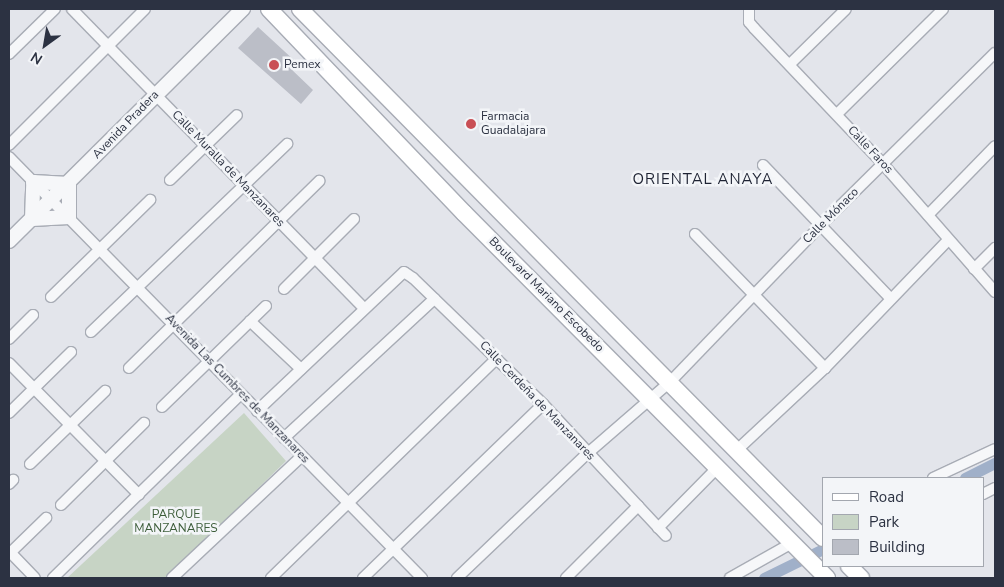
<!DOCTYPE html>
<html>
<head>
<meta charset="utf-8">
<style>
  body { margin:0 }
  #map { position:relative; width:1004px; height:587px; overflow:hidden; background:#e3e5eb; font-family:"Nunito Sans",sans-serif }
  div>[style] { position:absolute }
  .green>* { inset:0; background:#c7d4c5 }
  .canal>* { height:11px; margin:-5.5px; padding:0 5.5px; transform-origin:5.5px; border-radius:5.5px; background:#a0b0c9 }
  .building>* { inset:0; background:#bbbec7 }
  .roads { filter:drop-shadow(1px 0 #a8acb5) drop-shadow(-1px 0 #a8acb5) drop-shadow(0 1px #a8acb5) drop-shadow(0 -1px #a8acb5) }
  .minor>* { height:10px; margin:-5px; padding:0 5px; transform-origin:5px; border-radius:5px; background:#f6f7f9 }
  .tertiary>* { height:14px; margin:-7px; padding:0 7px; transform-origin:7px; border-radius:7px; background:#f6f7f9 }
  .primary>* { height:16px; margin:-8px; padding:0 8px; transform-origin:8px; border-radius:8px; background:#fff }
  .dots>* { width:14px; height:14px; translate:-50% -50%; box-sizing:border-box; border:2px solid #f3f5f8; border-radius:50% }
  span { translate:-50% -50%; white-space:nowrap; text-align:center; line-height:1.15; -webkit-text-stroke:5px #f3f5f8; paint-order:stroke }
  .poi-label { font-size:12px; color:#2c3242 }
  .left { translate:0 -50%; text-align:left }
  .street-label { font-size:12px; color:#2c3242 }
  .park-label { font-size:12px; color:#3d5d3a }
  .quarter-label { font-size:15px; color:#1e2333; letter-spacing:1px }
  .frame { position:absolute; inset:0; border:10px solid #2c3242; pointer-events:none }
  .legend { position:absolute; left:822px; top:477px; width:162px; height:90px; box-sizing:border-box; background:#f3f5f8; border:1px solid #a3a7af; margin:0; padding:6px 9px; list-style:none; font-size:15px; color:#2c3242 }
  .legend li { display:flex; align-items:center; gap:10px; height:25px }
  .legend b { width:25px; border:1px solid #a3a7af }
  .north { position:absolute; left:20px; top:20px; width:50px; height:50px; -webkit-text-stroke:4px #f3f5f8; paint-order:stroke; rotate:212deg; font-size:14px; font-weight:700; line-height:20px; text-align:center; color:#2c3242 }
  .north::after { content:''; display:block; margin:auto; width:18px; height:22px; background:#2c3242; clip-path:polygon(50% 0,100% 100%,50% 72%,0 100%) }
</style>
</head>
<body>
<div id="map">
  <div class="green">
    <i style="clip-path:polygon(244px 413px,286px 461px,166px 578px,67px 578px)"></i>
  </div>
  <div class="canal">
    <i style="left:965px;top:478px;width:34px;rotate:-27deg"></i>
    <i style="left:764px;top:578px;width:66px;rotate:-26.2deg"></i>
  </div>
  <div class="building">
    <i style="clip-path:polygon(258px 27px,296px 62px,290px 68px,313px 90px,301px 104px,238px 48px)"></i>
  </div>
  <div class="roads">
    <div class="minor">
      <i style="left:72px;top:9px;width:418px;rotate:45.7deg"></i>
      <i style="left:749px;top:9px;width:13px;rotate:90deg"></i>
      <i style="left:749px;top:22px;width:8px;rotate:50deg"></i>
      <i style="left:754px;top:28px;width:187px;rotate:46.5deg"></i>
      <i style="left:883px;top:164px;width:170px;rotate:48.8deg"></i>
      <i style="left:9px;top:54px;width:64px;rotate:-44.4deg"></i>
      <i style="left:790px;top:64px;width:78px;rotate:-44.5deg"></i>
      <i style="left:837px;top:114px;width:149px;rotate:-44.7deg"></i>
      <i style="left:9px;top:145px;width:192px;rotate:-45deg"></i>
      <i style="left:9px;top:157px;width:590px;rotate:45.55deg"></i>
      <i style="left:763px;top:165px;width:185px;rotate:46.3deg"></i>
      <i style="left:170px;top:180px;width:93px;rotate:-44.1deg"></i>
      <i style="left:928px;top:215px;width:96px;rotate:-45.8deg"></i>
      <i style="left:695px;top:234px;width:187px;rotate:45.9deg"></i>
      <i style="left:974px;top:269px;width:30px;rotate:-45deg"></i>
      <i style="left:284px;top:289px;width:99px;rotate:-45deg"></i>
      <i style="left:51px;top:297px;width:139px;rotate:-44.4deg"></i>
      <i style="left:250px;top:321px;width:70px;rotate:43.3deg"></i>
      <i style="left:91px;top:332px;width:272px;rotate:-43.8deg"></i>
      <i style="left:9px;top:339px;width:34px;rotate:-45deg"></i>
      <i style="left:9px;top:363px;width:185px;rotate:45.4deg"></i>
      <i style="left:129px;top:368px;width:267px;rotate:-44.5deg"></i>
      <i style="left:162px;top:407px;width:145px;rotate:-44.2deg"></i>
      <i style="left:257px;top:411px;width:202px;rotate:-43.4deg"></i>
      <i style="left:404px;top:272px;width:11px;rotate:34deg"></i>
      <i style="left:413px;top:278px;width:181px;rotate:44.1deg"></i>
      <i style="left:543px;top:404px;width:180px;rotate:47deg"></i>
      <i style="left:9px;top:413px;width:87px;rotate:-44.5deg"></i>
      <i style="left:284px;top:438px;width:205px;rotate:-42.8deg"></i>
      <i style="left:737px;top:450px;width:120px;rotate:-43deg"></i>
      <i style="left:825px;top:368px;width:178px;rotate:-46.1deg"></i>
      <i style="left:30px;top:464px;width:105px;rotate:-44.2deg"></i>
      <i style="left:933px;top:478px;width:68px;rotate:-25.1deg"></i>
      <i style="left:9px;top:484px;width:6px;rotate:-45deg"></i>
      <i style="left:983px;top:494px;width:13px;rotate:-27deg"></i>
      <i style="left:61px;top:505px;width:117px;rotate:-44.7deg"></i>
      <i style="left:658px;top:528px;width:86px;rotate:-45.5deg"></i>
      <i style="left:9px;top:551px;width:37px;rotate:46deg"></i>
      <i style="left:9px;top:554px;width:52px;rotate:-44.2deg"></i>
      <i style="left:53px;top:578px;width:263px;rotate:-44.4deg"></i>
      <i style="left:172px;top:578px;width:178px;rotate:-43.2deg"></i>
      <i style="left:271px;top:578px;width:315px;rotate:-44.2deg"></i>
      <i style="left:363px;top:578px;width:250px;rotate:-44deg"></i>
      <i style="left:457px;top:578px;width:181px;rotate:-43.7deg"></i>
      <i style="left:588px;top:453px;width:108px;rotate:-40.9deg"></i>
      <i style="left:670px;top:382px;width:219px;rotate:-46.1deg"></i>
      <i style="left:822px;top:224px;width:243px;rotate:-44.7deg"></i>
      <i style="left:566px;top:578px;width:102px;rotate:-45deg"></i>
      <i style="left:730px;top:578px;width:71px;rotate:-29.4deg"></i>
    </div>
    <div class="tertiary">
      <i style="left:33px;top:182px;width:36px;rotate:3deg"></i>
      <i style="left:69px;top:184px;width:33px;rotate:90deg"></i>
      <i style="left:69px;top:217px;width:37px;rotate:177deg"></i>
      <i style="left:32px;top:219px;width:37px;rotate:-88deg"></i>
      <i style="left:9px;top:241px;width:330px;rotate:-44.8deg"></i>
    </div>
    <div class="primary">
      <i style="left:269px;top:9px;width:282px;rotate:46.3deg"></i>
      <i style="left:464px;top:213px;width:515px;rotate:45.16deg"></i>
      <i style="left:300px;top:9px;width:744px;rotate:45.33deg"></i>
      <i style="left:849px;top:566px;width:17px;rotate:45deg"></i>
    </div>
  </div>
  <div class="dots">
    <i style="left:274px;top:65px;background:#c94f55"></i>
    <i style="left:471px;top:124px;background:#c94f55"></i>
  </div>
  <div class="poi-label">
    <span class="left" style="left:284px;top:65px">Pemex</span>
    <span class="left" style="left:481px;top:124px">Farmacia<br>Guadalajara</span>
  </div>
  <div class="street-label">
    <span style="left:126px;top:125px;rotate:-46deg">Avenida Pradera</span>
    <span style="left:870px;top:150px;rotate:47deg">Calle Faros</span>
    <span style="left:228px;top:169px;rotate:46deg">Calle Muralla de Manzanares</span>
    <span style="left:831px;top:216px;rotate:-45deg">Calle Mónaco</span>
    <span style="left:546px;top:295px;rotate:45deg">Boulevard Mariano Escobedo</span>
    <span style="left:237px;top:389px;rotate:46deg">Avenida Las Cumbres de Manzanares</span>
    <span style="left:537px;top:401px;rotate:46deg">Calle Cerdeña de Manzanares</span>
  </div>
  <div class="park-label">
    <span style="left:176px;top:522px">PARQUE<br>MANZANARES</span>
  </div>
  <div class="quarter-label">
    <span style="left:703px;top:180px">ORIENTAL ANAYA</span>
  </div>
  <div class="frame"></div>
  <ul class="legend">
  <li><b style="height:6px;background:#fff"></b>Road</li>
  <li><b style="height:14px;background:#c7d4c5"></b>Park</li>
  <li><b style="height:14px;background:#bbbec7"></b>Building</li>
  </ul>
  <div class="north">N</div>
</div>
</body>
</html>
